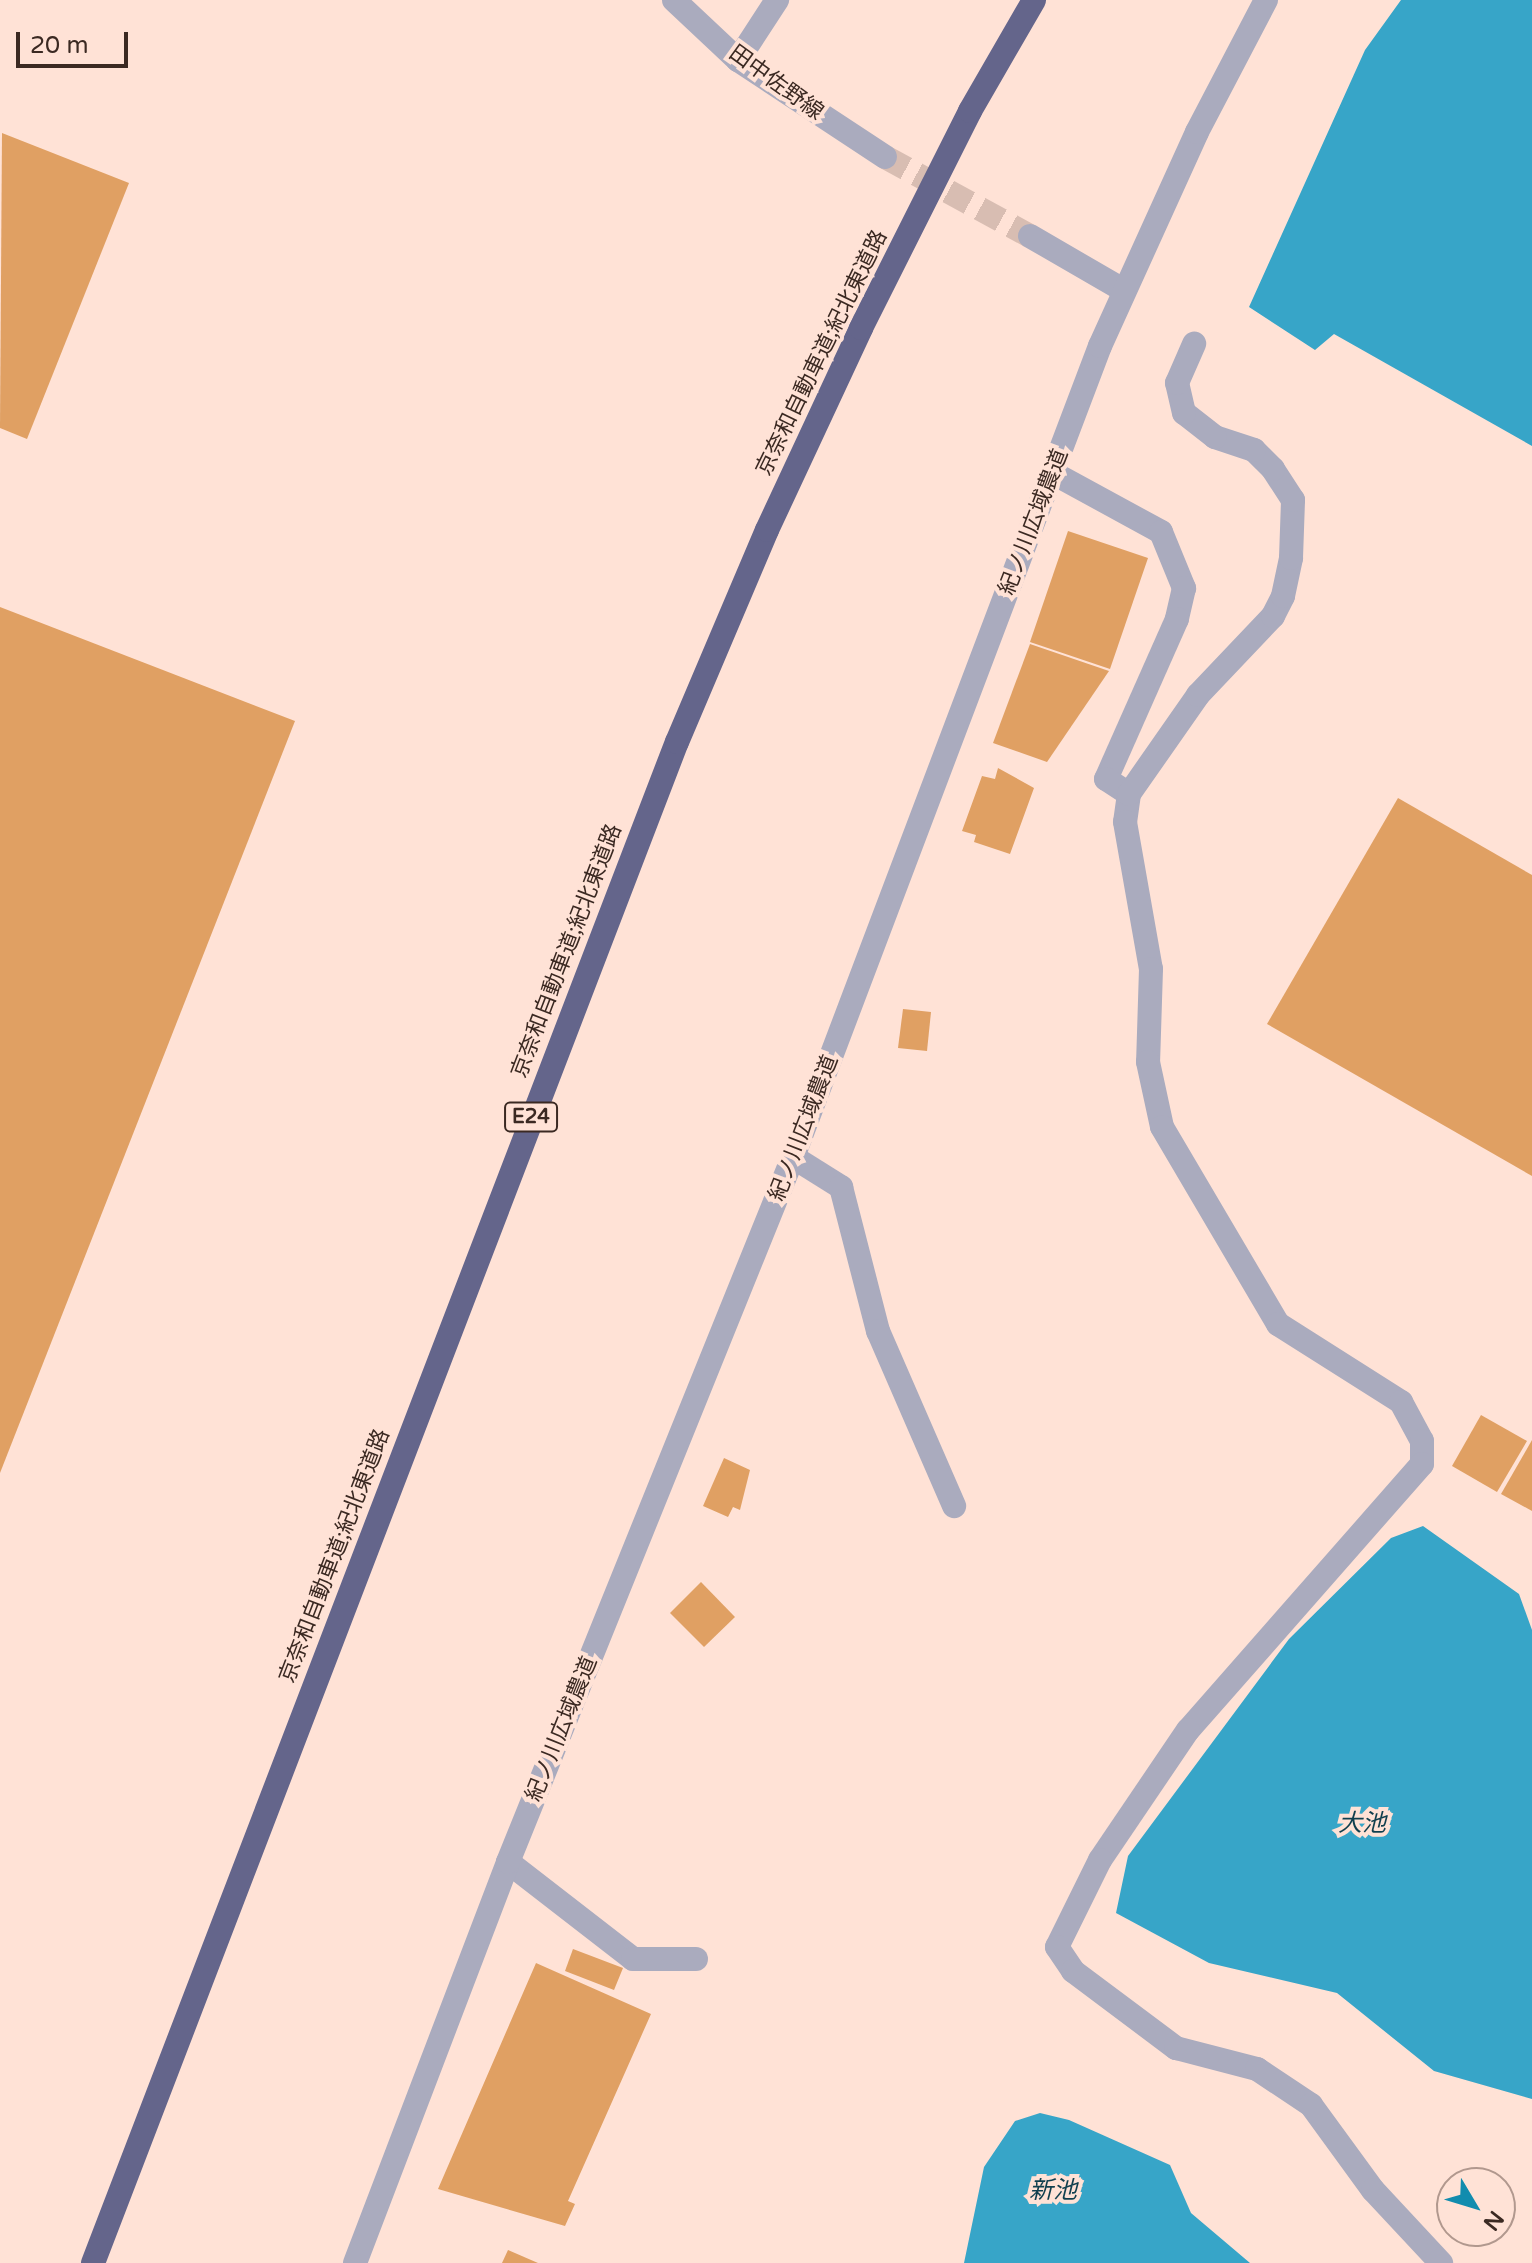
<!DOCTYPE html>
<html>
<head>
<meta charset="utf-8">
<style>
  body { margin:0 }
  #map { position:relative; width:1532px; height:2263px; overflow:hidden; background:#ffe2d6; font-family:"Varela Round","Noto Sans JP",sans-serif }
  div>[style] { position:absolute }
  .water>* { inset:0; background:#37a5c8 }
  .building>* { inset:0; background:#e0a063 }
  .tertiary-tunnel>* { height:24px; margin-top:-12px; transform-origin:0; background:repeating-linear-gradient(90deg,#d8bdb2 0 24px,transparent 0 36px) }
  .minor>* { height:24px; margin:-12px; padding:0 12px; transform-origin:12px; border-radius:12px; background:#aaabbe }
  .tertiary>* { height:24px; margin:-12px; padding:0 12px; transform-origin:12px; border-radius:12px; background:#aaabbe }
  .motorway>* { height:24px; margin:-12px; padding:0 12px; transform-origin:12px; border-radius:12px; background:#64658b }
  span { translate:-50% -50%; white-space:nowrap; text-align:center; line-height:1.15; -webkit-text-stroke:8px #ffe2d6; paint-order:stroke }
  .shield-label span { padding:2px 6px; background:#ffe2d6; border:2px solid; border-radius:6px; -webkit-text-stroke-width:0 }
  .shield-label { font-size:20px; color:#3b2922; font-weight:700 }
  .street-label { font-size:22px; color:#3b2922 }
  .water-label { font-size:24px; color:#103f4e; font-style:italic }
  .north { position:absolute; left:1436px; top:2167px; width:80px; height:80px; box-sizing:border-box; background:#ffe2d6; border:2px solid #b1988e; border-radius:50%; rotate:128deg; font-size:22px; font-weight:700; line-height:32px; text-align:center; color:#3b2922 }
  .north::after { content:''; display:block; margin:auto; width:28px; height:36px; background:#128cae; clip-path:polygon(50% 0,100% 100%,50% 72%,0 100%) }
  .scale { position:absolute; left:16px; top:32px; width:112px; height:36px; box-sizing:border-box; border:4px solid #3b2922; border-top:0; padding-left:10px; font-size:24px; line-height:28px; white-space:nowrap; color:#3b2922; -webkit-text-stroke:6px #ffe2d6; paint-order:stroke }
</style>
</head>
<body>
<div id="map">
  <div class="water">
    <i style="clip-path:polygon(1401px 0,1532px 0,1532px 446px,1334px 334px,1315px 350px,1249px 307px,1365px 50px)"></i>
    <i style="clip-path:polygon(1423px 1526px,1519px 1594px,1532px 1630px,1532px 2099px,1434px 2071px,1337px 1993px,1209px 1963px,1116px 1913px,1128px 1856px,1289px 1639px,1391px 1538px)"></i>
    <i style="clip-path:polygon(1040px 2113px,1069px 2120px,1170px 2165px,1191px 2213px,1250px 2263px,964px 2263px,984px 2167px,1015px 2121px)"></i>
  </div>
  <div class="building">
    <i style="clip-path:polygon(2px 133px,129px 183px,27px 439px,0 428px)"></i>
    <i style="clip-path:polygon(1068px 531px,1148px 558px,1110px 669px,1030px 642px)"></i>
    <i style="clip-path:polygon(0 607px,295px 721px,0 1473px)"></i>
    <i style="clip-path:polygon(1030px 644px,1109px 671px,1047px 762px,993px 743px)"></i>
    <i style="clip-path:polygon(998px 768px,1034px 788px,1010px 854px,974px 842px,976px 835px,962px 831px,982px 776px,995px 779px)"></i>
    <i style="clip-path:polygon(1398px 798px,1532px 875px,1532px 1176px,1267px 1024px)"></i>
    <i style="clip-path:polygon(903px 1009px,931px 1012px,927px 1051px,898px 1048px)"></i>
    <i style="clip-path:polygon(1481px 1415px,1527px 1441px,1497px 1492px,1452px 1466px)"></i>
    <i style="clip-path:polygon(1532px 1440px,1532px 1511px,1501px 1494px)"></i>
    <i style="clip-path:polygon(724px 1458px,750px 1470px,740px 1510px,733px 1507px,728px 1517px,703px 1506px)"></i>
    <i style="clip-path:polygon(701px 1582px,735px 1617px,704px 1647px,670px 1613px)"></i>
    <i style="clip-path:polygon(573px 1949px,623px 1968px,614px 1990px,565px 1971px)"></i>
    <i style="clip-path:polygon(536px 1963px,651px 2014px,568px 2201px,575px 2204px,565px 2226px,438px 2189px)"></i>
    <i style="clip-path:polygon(508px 2250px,538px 2263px,502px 2263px)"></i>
  </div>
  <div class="tertiary-tunnel">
    <i style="left:885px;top:157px;width:165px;rotate:28.6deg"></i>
  </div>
  <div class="minor">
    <i style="left:738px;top:60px;width:72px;rotate:-57deg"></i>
    <i style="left:1053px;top:473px;width:123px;rotate:28.6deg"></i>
    <i style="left:1161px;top:532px;width:61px;rotate:67.7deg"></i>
    <i style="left:1184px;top:588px;width:32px;rotate:103deg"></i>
    <i style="left:1177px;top:619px;width:175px;rotate:113.9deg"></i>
    <i style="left:1106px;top:779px;width:27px;rotate:33deg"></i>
    <i style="left:1129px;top:794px;width:28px;rotate:98deg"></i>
    <i style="left:1125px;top:822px;width:149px;rotate:80deg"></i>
    <i style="left:1151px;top:969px;width:93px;rotate:91.8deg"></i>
    <i style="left:1148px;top:1062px;width:66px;rotate:77.8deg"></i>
    <i style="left:1162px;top:1127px;width:229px;rotate:59.5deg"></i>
    <i style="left:1278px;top:1324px;width:146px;rotate:32.4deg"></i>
    <i style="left:1401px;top:1402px;width:44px;rotate:61.7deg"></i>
    <i style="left:1422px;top:1441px;width:23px;rotate:90deg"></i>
    <i style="left:1422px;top:1464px;width:354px;rotate:131.3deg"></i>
    <i style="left:1188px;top:1730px;width:157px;rotate:124.1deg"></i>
    <i style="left:1100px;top:1860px;width:97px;rotate:116.3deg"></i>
    <i style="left:1057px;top:1947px;width:29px;rotate:56deg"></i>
    <i style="left:1073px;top:1971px;width:129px;rotate:36.8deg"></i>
    <i style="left:1176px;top:2048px;width:84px;rotate:14.5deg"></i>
    <i style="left:1257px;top:2069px;width:65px;rotate:33.7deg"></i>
    <i style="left:1311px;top:2105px;width:105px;rotate:53.9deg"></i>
    <i style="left:1373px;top:2190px;width:100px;rotate:47deg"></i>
    <i style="left:1129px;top:794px;width:121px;rotate:-55.1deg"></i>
    <i style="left:1198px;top:695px;width:109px;rotate:-46.5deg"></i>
    <i style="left:1273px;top:616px;width:22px;rotate:-63deg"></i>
    <i style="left:1283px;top:596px;width:39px;rotate:-78deg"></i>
    <i style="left:1291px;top:558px;width:58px;rotate:-88deg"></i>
    <i style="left:1293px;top:500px;width:37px;rotate:-123deg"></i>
    <i style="left:1273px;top:469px;width:27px;rotate:-135deg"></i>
    <i style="left:1254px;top:450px;width:41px;rotate:-161.6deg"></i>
    <i style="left:1215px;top:437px;width:39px;rotate:-142deg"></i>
    <i style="left:1184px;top:413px;width:31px;rotate:-103deg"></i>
    <i style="left:1177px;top:383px;width:43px;rotate:-66.4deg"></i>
    <i style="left:793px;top:1157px;width:57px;rotate:32deg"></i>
    <i style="left:841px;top:1187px;width:149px;rotate:75.6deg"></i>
    <i style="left:878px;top:1331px;width:191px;rotate:66.5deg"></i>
    <i style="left:508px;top:1862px;width:158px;rotate:37.8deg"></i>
    <i style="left:633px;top:1959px;width:63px"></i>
  </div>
  <div class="tertiary">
    <i style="left:674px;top:0;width:88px;rotate:43.2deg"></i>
    <i style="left:738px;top:60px;width:176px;rotate:33.4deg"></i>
    <i style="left:1030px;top:236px;width:108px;rotate:30.1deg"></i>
    <i style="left:355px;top:2263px;width:429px;rotate:-69.1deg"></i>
    <i style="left:508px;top:1862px;width:760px;rotate:-67.99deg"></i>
    <i style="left:793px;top:1157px;width:867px;rotate:-69.27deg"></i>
    <i style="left:1100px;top:346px;width:235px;rotate:-65.6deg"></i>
    <i style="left:1197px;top:132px;width:149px;rotate:-62.4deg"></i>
  </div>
  <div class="motorway">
    <i style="left:93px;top:2263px;width:1629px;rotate:-69deg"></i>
    <i style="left:677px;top:742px;width:230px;rotate:-67deg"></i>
    <i style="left:767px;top:530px;width:223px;rotate:-65deg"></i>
    <i style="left:861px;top:328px;width:243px;rotate:-63.3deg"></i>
    <i style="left:970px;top:111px;width:128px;rotate:-60deg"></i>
  </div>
  <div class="shield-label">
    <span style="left:531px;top:1117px">E24</span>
  </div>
  <div class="street-label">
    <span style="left:776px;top:83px;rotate:36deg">田中佐野線</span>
    <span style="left:822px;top:353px;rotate:-64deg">京奈和自動車道;紀北東道路</span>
    <span style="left:1034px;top:522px;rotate:-69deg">紀ノ川広域農道</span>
    <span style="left:567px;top:951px;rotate:-69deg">京奈和自動車道;紀北東道路</span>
    <span style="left:804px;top:1128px;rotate:-69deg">紀ノ川広域農道</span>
    <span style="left:335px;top:1556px;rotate:-69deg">京奈和自動車道;紀北東道路</span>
    <span style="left:562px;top:1729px;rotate:-68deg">紀ノ川広域農道</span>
  </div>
  <div class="water-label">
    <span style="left:1362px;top:1824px">大池</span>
    <span style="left:1053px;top:2191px">新池</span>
  </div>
  <div class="north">N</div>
  <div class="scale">20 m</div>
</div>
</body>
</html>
